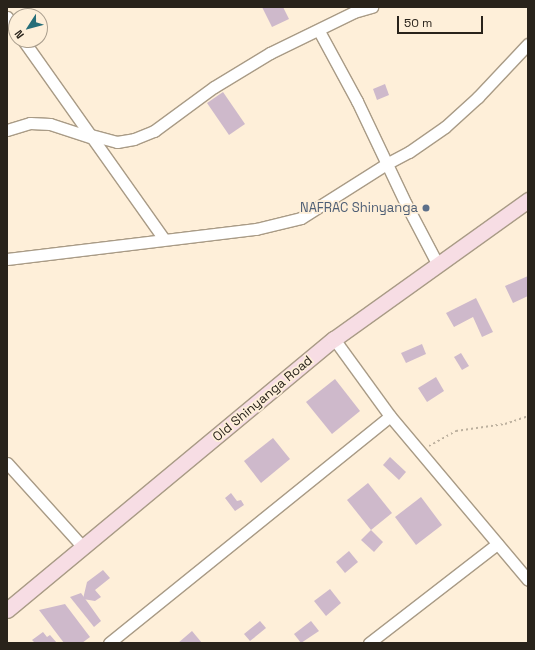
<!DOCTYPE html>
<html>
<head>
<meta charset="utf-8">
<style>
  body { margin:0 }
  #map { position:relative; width:535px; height:650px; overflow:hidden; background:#feefd9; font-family:"Space Grotesk",sans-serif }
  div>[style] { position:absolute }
  .building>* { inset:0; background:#ceb9cb }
  .path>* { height:2px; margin-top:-1px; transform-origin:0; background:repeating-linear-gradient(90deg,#bdb19f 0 2px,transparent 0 5px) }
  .roads { filter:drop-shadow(1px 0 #a99b86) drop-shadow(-1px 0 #a99b86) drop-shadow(0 1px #a99b86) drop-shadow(0 -1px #a99b86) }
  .street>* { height:11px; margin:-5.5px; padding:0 5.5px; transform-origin:5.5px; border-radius:5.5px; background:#fff }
  .secondary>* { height:15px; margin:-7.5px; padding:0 7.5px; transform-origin:7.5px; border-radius:7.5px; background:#f7dde4 }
  .dots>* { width:11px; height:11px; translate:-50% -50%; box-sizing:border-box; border:2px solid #feefd9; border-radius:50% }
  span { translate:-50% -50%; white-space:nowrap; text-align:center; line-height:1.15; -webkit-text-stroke:3.5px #feefd9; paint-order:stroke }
  .service-label { font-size:13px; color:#4e5e75 }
  .right { translate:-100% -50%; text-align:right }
  .street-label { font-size:13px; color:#29231b }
  .frame { position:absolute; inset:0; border:8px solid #29231b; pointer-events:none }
  .north { position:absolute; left:8px; top:8px; width:40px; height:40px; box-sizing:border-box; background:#feefd9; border:1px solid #a99d8d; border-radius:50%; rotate:234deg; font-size:11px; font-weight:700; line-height:16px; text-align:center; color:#29231b }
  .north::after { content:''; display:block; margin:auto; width:14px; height:18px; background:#266e79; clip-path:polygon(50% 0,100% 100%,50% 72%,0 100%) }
  .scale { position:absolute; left:397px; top:16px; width:86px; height:18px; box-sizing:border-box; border:2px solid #29231b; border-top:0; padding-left:5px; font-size:12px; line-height:14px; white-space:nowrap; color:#29231b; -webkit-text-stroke:3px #feefd9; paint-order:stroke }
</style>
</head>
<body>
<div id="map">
  <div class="building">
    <i style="clip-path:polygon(262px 7px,283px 7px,289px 19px,272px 27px)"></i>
    <i style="clip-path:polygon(385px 84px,389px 95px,377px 100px,373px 89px)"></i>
    <i style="clip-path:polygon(223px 92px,245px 124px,229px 135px,207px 103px)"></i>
    <i style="clip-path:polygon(528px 276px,528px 296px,513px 303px,505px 286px)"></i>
    <i style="clip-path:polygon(476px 298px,493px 332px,482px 337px,473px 317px,454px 327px,446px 313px)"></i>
    <i style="clip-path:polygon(422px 344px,426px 354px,406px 363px,401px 353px)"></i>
    <i style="clip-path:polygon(461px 353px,469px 366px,462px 370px,454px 357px)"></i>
    <i style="clip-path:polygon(436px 377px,444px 391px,427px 402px,418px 388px)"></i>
    <i style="clip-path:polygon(335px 379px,360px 411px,332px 434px,306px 402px)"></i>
    <i style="clip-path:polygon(273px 438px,290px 459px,261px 483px,244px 461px)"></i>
    <i style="clip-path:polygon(390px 457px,406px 472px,399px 480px,383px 465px)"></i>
    <i style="clip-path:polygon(368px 483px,392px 513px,371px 530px,347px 500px)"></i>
    <i style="clip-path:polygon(231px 493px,237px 501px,241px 500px,244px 505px,235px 511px,225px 498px)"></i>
    <i style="clip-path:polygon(421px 497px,442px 525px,416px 545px,395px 517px)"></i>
    <i style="clip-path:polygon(371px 530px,383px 542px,374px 552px,361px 540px)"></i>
    <i style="clip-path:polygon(349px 551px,358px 562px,345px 573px,336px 562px)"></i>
    <i style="clip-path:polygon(103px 570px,110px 578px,95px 590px,101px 597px,95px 601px,83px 599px,87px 582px)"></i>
    <i style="clip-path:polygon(330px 589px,341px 603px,326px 616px,314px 601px)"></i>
    <i style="clip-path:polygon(81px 593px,101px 621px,94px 627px,70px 597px)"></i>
    <i style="clip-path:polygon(65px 604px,90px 637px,82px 643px,64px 643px,39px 610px)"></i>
    <i style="clip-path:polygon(260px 621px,266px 628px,250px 641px,244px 634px)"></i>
    <i style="clip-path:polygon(311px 621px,319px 631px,301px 643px,294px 634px)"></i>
    <i style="clip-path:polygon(192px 631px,202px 643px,178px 643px)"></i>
    <i style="clip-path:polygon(43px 632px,47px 637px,50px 635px,57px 643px,35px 643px,32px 640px)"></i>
  </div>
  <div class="path">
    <i style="left:429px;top:446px;width:31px;rotate:-29deg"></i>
    <i style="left:456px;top:431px;width:49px;rotate:-8.1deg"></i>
    <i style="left:505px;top:424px;width:24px;rotate:-19deg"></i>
  </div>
  <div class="roads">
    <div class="street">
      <i style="left:7px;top:17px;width:16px;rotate:55deg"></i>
      <i style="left:319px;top:31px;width:80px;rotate:61.5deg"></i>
      <i style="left:357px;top:101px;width:114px;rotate:64.6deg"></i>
      <i style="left:406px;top:204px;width:67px;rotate:62.3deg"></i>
      <i style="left:23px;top:40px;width:244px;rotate:54.7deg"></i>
      <i style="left:7px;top:130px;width:24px;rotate:-17deg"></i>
      <i style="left:30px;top:123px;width:20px;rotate:3deg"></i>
      <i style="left:50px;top:124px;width:45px;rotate:18deg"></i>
      <i style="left:91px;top:135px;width:27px;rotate:15deg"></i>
      <i style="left:117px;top:142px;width:17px;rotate:-10deg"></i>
      <i style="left:134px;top:139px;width:22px;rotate:-22deg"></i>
      <i style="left:154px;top:131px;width:74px;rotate:-36.3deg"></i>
      <i style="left:214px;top:87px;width:66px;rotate:-31.3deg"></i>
      <i style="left:270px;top:53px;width:93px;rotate:-26deg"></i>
      <i style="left:354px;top:12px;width:19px;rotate:-16deg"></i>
      <i style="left:7px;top:259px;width:251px;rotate:-6.9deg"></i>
      <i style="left:256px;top:229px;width:46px;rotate:-13.7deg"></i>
      <i style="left:301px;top:218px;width:103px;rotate:-32.3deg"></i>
      <i style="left:388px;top:163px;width:24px;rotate:-28deg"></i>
      <i style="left:409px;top:152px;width:44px;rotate:-34.8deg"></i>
      <i style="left:445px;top:127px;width:45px;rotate:-42.3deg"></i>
      <i style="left:478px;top:97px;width:73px;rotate:-46.7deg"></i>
      <i style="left:334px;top:339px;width:95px;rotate:54deg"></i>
      <i style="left:390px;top:416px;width:214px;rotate:49.9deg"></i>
      <i style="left:7px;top:463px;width:113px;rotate:47.9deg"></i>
      <i style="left:109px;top:643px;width:361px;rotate:-38.9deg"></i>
      <i style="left:369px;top:643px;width:162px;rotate:-37.7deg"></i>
    </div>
    <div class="secondary">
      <i style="left:7px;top:610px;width:425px;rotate:-39.7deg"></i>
      <i style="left:334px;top:339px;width:239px;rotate:-35.6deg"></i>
    </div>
  </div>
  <div class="dots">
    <i style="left:426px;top:208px;background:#5c6f8a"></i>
  </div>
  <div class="service-label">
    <span class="right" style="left:418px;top:208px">NAFRAC Shinyanga</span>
  </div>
  <div class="street-label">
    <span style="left:263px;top:399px;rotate:-40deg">Old Shinyanga Road</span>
  </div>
  <div class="frame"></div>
  <div class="north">N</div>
  <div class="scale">50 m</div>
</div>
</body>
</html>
